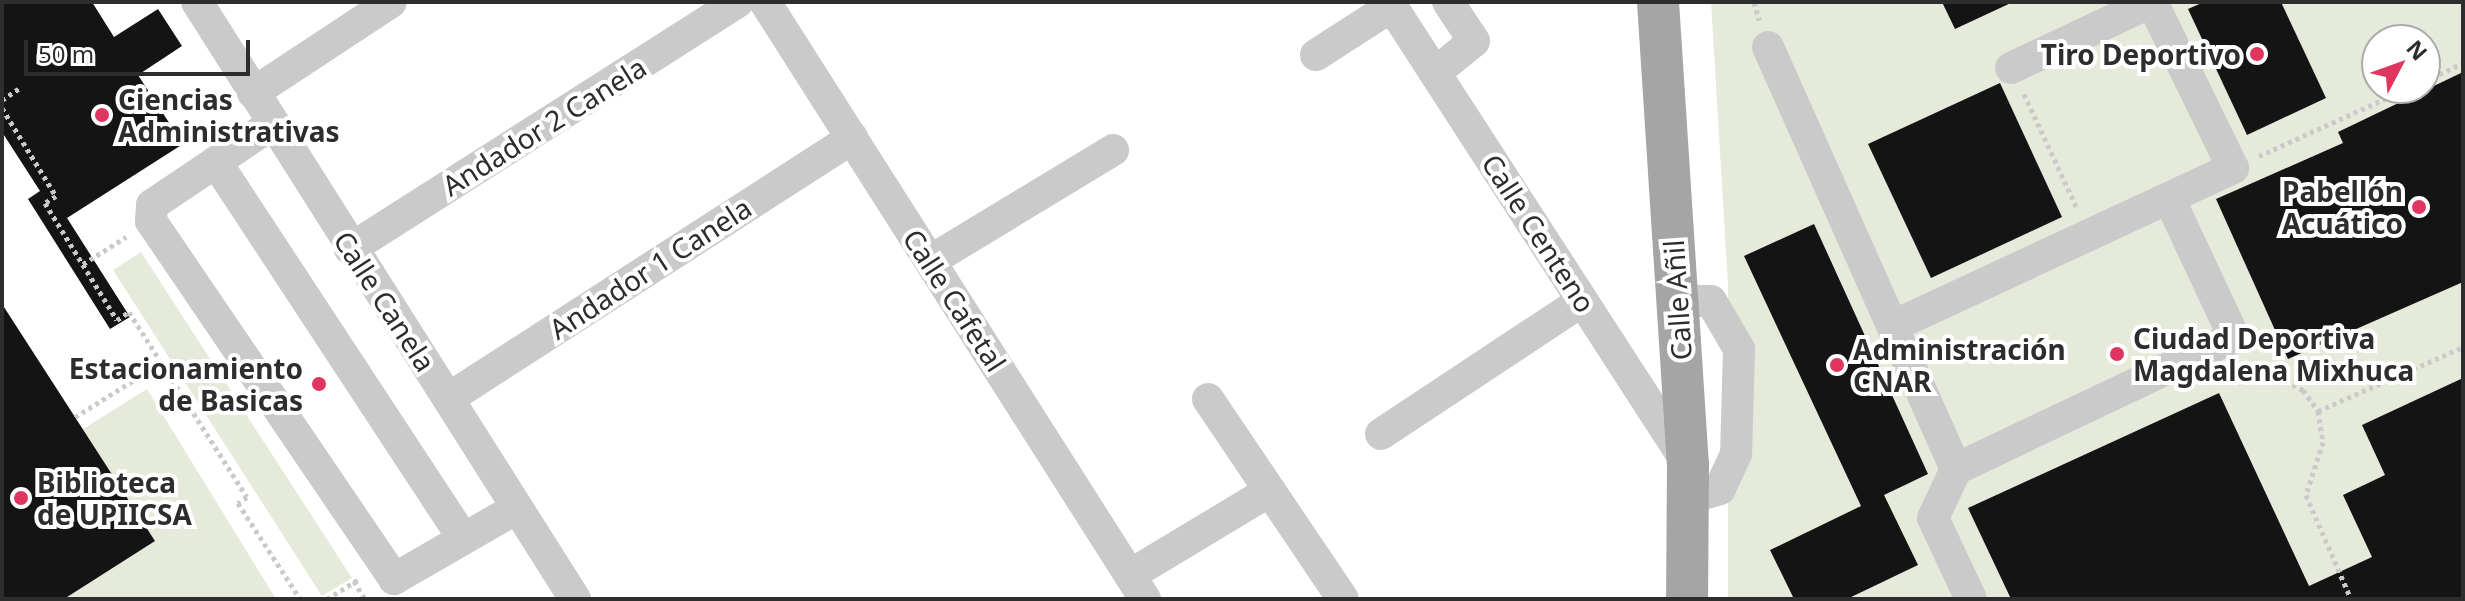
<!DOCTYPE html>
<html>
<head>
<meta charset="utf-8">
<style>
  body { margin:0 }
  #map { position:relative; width:2465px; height:601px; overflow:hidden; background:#fff; font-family:"Noto Sans",sans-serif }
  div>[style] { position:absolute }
  .green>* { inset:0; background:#e6eadb }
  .building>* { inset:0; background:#141414 }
  .path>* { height:5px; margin-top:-2.5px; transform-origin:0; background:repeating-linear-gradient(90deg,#cacaca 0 4px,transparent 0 8px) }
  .minor>* { height:32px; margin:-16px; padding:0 16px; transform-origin:16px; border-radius:16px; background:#cacaca }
  .major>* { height:42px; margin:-21px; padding:0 21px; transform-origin:21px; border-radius:21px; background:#a5a5a5 }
  .dots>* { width:22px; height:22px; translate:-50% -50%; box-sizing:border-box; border:4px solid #fff; border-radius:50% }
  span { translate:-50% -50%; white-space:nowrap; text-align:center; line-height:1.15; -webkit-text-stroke:8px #fff; paint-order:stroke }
  .poi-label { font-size:28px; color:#2d2d2d; font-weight:700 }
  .right { translate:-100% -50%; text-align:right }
  .left { translate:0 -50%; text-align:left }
  .street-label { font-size:28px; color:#2d2d2d }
  .frame { position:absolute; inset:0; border:4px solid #2d2d2d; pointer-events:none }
  .north { position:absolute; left:2361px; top:24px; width:80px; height:80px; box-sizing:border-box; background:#fff; border:2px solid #ababab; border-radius:50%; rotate:49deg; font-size:22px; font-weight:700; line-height:32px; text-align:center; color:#2d2d2d }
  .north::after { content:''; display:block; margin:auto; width:28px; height:36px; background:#df355f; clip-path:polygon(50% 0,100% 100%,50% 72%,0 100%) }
  .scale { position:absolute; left:24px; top:40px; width:226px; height:36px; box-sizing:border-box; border:4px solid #2d2d2d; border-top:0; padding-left:10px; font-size:24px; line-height:28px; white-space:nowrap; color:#2d2d2d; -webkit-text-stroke:6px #fff; paint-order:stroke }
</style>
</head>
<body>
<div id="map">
  <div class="green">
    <i style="clip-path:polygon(evenodd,1711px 2px,2463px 2px,2463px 599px,1728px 599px,1728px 285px,1711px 2px,2377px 40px,2425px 40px,2425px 88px,2377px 88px,2377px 40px)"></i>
    <i style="clip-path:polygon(141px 252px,352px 578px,322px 596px,113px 270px)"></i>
    <i style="clip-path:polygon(147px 389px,276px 599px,64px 599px,155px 541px,83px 429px)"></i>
  </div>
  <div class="building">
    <i style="clip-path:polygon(2px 2px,92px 2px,114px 37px,158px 9px,182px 46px,138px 75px,183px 144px,67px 218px,130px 317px,110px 329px,28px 199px,40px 191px,2px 132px)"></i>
    <i style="clip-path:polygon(1942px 2px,2013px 2px,1955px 29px)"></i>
    <i style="clip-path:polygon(2204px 2px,2281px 2px,2326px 98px,2247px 135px,2188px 9px)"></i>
    <i style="clip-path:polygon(2463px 72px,2463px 282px,2288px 359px,2216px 199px,2343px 143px,2338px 132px)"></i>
    <i style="clip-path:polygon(2000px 83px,2062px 217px,1931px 278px,1868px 144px)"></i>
    <i style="clip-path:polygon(1814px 224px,1928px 474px,1884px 495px,1918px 565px,1847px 599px,1794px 599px,1770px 550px,1861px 506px,1744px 256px)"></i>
    <i style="clip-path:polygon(2px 304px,155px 541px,64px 599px,2px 599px)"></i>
    <i style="clip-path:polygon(2463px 378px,2463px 599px,2011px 599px,1968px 508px,2219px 393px,2309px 586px,2372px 557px,2343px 495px,2385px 475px,2362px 425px)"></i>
  </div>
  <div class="path">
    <i style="left:1754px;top:2px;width:19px;rotate:74deg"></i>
    <i style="left:2425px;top:81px;width:42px;rotate:-25.3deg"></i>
    <i style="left:2024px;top:94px;width:126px;rotate:65.1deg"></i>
    <i style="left:2px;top:100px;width:23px;rotate:-34deg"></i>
    <i style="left:2px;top:108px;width:103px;rotate:58.5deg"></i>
    <i style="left:56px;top:196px;width:13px;rotate:148deg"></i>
    <i style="left:45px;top:203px;width:137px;rotate:58.4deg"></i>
    <i style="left:117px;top:320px;width:14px;rotate:-34deg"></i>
    <i style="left:129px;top:312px;width:219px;rotate:57.5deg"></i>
    <i style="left:247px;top:497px;width:11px;rotate:146deg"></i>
    <i style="left:238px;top:503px;width:114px;rotate:57.1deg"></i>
    <i style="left:2259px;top:156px;width:165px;rotate:-24.4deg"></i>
    <i style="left:83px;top:264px;width:51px;rotate:-32.1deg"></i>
    <i style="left:2250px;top:362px;width:60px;rotate:27.8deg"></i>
    <i style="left:2303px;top:390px;width:26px;rotate:54deg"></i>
    <i style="left:2318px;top:411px;width:31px;rotate:81deg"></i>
    <i style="left:2323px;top:442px;width:56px;rotate:107.8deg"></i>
    <i style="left:2306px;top:495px;width:113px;rotate:66.6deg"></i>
    <i style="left:2318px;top:411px;width:158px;rotate:-23.8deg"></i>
    <i style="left:75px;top:417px;width:102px;rotate:-32.1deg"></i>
    <i style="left:354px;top:581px;width:21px;rotate:59deg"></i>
    <i style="left:327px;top:599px;width:39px;rotate:-32deg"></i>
  </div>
  <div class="minor">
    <i style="left:197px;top:2px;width:707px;rotate:57.66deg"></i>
    <i style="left:765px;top:2px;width:708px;rotate:57.52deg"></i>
    <i style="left:1389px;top:2px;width:550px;rotate:57.09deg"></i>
    <i style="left:1768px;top:47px;width:462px;rotate:66deg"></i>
    <i style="left:1956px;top:469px;width:54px;rotate:115.1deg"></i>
    <i style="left:1933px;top:518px;width:89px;rotate:64.9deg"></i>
    <i style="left:1316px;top:55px;width:90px;rotate:-32.8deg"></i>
    <i style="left:2011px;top:68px;width:155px;rotate:-25.2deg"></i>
    <i style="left:1435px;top:73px;width:50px;rotate:-39.4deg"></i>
    <i style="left:1474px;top:41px;width:47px;rotate:-123.7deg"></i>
    <i style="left:253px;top:93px;width:165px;rotate:-33.4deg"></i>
    <i style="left:216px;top:162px;width:68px;rotate:-34.2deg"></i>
    <i style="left:350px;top:249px;width:460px;rotate:-32.5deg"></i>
    <i style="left:930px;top:261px;width:214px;rotate:-31.2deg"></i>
    <i style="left:1677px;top:300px;width:34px;rotate:2deg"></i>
    <i style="left:1711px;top:301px;width:56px;rotate:59.7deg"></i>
    <i style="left:1739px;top:349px;width:105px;rotate:91.6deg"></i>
    <i style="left:1736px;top:454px;width:38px;rotate:115deg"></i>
    <i style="left:1720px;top:489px;width:33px;rotate:164deg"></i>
    <i style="left:1893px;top:326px;width:375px;rotate:-24.9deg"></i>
    <i style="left:2233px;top:168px;width:185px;rotate:-116deg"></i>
    <i style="left:449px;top:398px;width:480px;rotate:-32.8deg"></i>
    <i style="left:1208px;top:399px;width:241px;rotate:56deg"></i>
    <i style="left:1381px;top:434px;width:241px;rotate:-33.5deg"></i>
    <i style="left:1956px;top:469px;width:308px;rotate:-25.4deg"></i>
    <i style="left:2234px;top:337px;width:153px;rotate:-115.1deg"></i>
    <i style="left:463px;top:538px;width:450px;rotate:-123.3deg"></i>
    <i style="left:216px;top:162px;width:77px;rotate:146.1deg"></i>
    <i style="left:152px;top:205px;width:16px;rotate:94deg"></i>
    <i style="left:151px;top:221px;width:433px;rotate:55.8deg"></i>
    <i style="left:394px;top:579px;width:142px;rotate:-30deg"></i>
    <i style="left:1130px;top:575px;width:163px;rotate:-31deg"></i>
  </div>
  <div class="major">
    <i style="left:1658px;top:2px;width:463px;rotate:86.3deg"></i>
    <i style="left:1688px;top:464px;width:135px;rotate:90.4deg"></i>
  </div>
  <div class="dots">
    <i style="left:2257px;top:54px;background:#df355f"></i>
    <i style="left:102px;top:115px;background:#df355f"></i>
    <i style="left:2419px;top:207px;background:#df355f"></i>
    <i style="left:2117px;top:354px;background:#df355f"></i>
    <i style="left:1837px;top:365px;background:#df355f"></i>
    <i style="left:319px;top:384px;background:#df355f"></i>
    <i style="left:21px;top:498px;background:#df355f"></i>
  </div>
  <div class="poi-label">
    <span class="right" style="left:2241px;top:54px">Tiro Deportivo</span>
    <span class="left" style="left:118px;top:115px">Ciencias<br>Administrativas</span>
    <span class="right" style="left:2403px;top:207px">Pabellón<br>Acuático</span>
    <span class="left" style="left:2133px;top:354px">Ciudad Deportiva<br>Magdalena Mixhuca</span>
    <span class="left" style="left:1853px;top:365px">Administración<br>CNAR</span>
    <span class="right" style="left:303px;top:384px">Estacionamiento<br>de Basicas</span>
    <span class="left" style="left:37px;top:498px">Biblioteca<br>de UPIICSA</span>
  </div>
  <div class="street-label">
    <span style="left:544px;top:126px;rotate:-32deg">Andador 2 Canela</span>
    <span style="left:1539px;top:233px;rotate:57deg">Calle Centeno</span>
    <span style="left:650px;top:268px;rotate:-33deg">Andador 1 Canela</span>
    <span style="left:955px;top:300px;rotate:57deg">Calle Cafetal</span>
    <span style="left:1677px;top:300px;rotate:-94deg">Calle Añil</span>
    <span style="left:385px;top:301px;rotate:57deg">Calle Canela</span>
  </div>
  <div class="frame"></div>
  <div class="north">N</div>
  <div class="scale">50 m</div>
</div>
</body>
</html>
